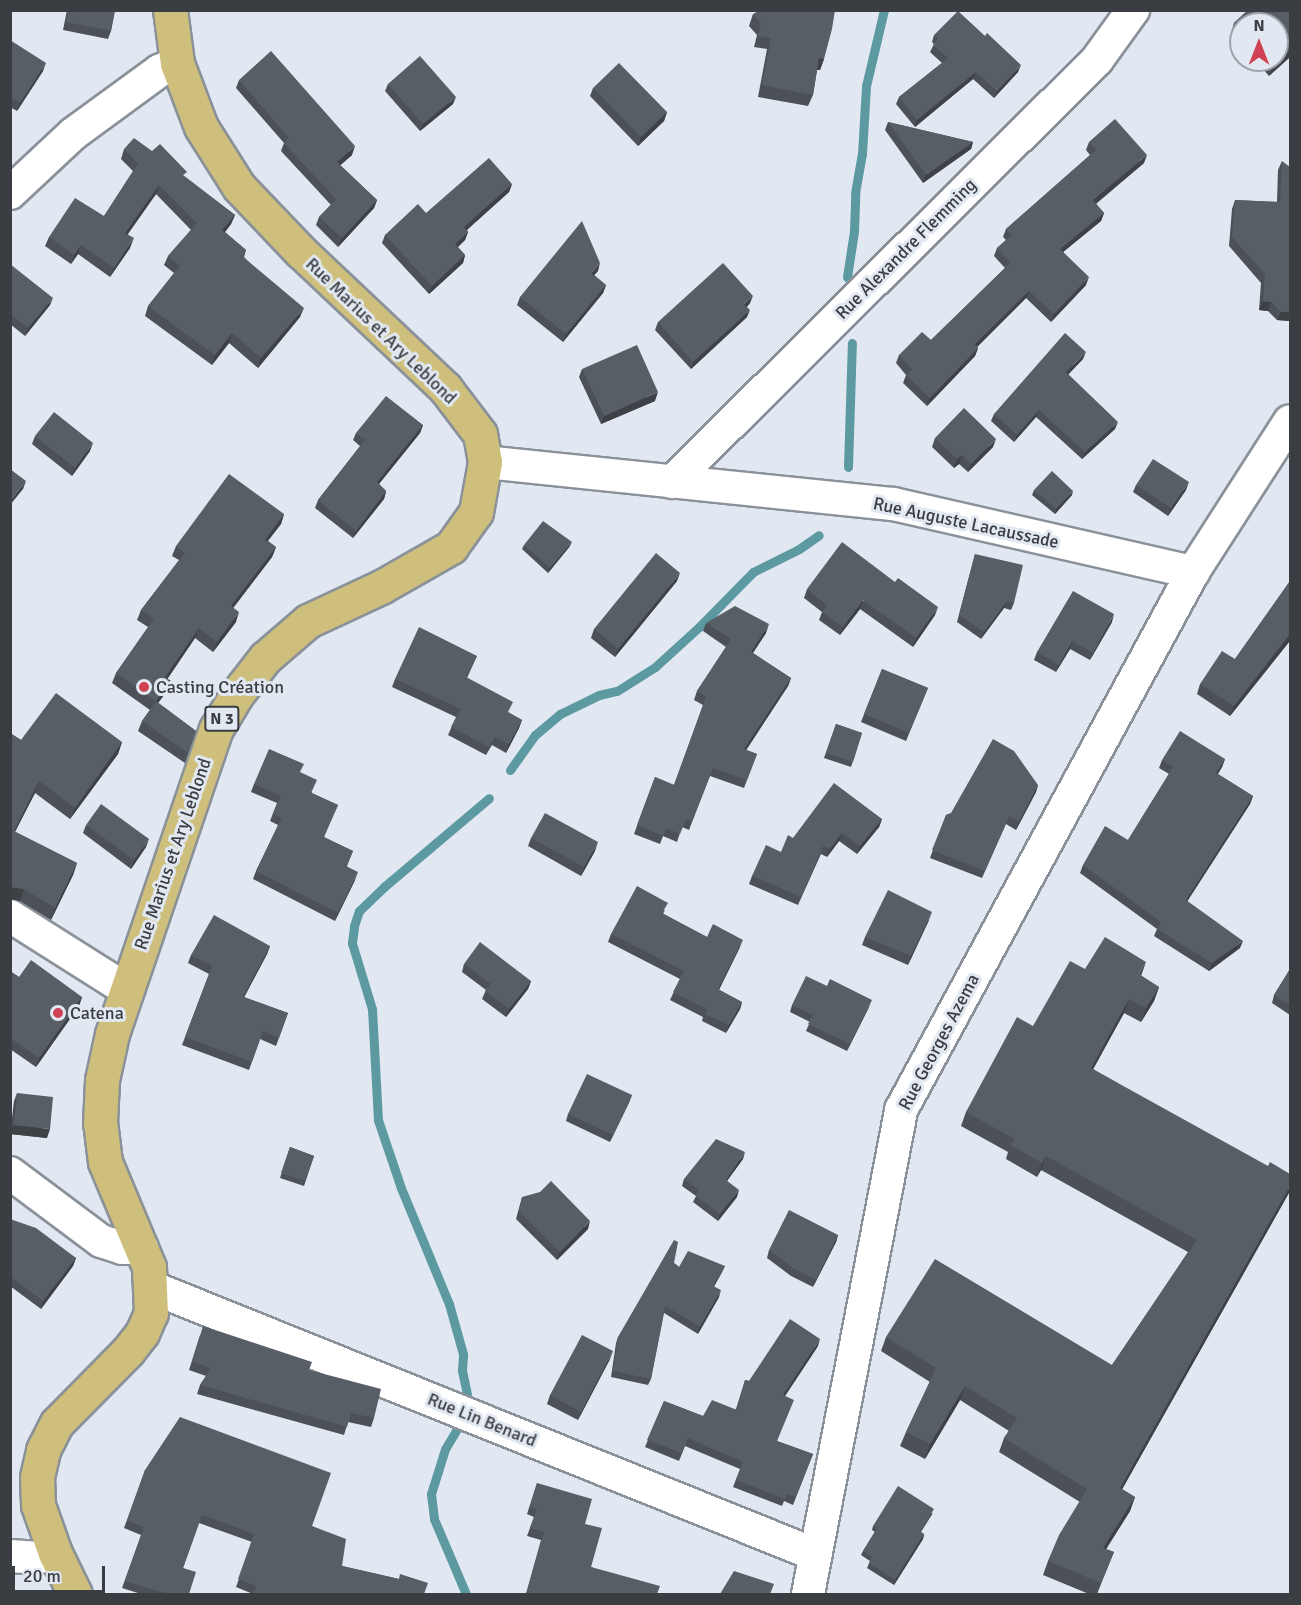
<!DOCTYPE html>
<html>
<head>
<meta charset="utf-8">
<style>
  body { margin:0 }
  #map { position:relative; width:1301px; height:1605px; overflow:hidden; background:#e1e8f1; font-family:Signika,sans-serif }
  div>[style] { position:absolute }
  .stream>* { height:9px; margin:-4.5px; padding:0 4.5px; transform-origin:4.5px; border-radius:4.5px; background:#5c99a1 }
  .roads { filter:drop-shadow(2px 0 #8a9199) drop-shadow(-2px 0 #8a9199) drop-shadow(0 2px #8a9199) drop-shadow(0 -2px #8a9199) }
  .minor>* { height:32px; margin:-16px; padding:0 16px; transform-origin:16px; border-radius:16px; background:#fff }
  .major>* { height:33px; margin:-16.5px; padding:0 16.5px; transform-origin:16.5px; border-radius:16.5px; background:#cebf7c }
  .wall>* { inset:0; background:#4c5158 }
  .shaded-wall>* { inset:0; background:#3e4247 }
  .building>* { inset:0; background:#585e66 }
  .dots>* { width:16px; height:16px; translate:-50% -50%; box-sizing:border-box; border:3px solid #e1e8f1; border-radius:50% }
  span { translate:-50% -50%; white-space:nowrap; text-align:center; line-height:1.15; -webkit-text-stroke:6px #e1e8f1; paint-order:stroke }
  .shield-label span { padding:2px 4px; background:#e1e8f1; border:2px solid; border-radius:4px; -webkit-text-stroke-width:0 }
  .shield-label { font-size:16px; color:#3a3d41; font-weight:700 }
  .street-label { font-size:18px; color:#3a3d41 }
  .poi-label { font-size:18px; color:#3a3d41 }
  .left { translate:0 -50%; text-align:left }
  .frame { position:absolute; inset:0; border:12px solid #3a3d41; pointer-events:none }
  .north { position:absolute; left:1229px; top:12px; width:60px; height:60px; box-sizing:border-box; background:#e1e8f1; border:2px solid #9ea4ab; border-radius:50%; rotate:0deg; font-size:16px; font-weight:700; line-height:24px; text-align:center; color:#3a3d41 }
  .north::after { content:''; display:block; margin:auto; width:21px; height:27px; background:#d14154; clip-path:polygon(50% 0,100% 100%,50% 72%,0 100%) }
  .scale { position:absolute; left:12px; top:1566px; width:93px; height:27px; box-sizing:border-box; border:3px solid #3a3d41; border-top:0; padding-left:8px; font-size:18px; line-height:21px; white-space:nowrap; color:#3a3d41; -webkit-text-stroke:4px #e1e8f1; paint-order:stroke }
</style>
</head>
<body>
<div id="map">
  <div class="stream">
    <i style="left:847px;top:277px;width:47px;rotate:-81.3deg"></i>
    <i style="left:854px;top:231px;width:38px;rotate:-88deg"></i>
    <i style="left:855px;top:193px;width:40px;rotate:-80deg"></i>
    <i style="left:862px;top:154px;width:68px;rotate:-86.6deg"></i>
    <i style="left:866px;top:86px;width:78px;rotate:-76.7deg"></i>
    <i style="left:848px;top:467px;width:124px;rotate:-88.2deg"></i>
    <i style="left:510px;top:770px;width:43px;rotate:-54.5deg"></i>
    <i style="left:535px;top:735px;width:33px;rotate:-40deg"></i>
    <i style="left:560px;top:714px;width:43px;rotate:-26deg"></i>
    <i style="left:599px;top:695px;width:18px;rotate:-13deg"></i>
    <i style="left:617px;top:691px;width:45px;rotate:-32.3deg"></i>
    <i style="left:655px;top:667px;width:59px;rotate:-42.3deg"></i>
    <i style="left:699px;top:627px;width:77px;rotate:-45.5deg"></i>
    <i style="left:753px;top:572px;width:51px;rotate:-26.6deg"></i>
    <i style="left:799px;top:549px;width:24px;rotate:-35deg"></i>
    <i style="left:467px;top:1394px;width:25px;rotate:-102deg"></i>
    <i style="left:462px;top:1370px;width:16px;rotate:-86deg"></i>
    <i style="left:463px;top:1354px;width:52px;rotate:-105.6deg"></i>
    <i style="left:449px;top:1304px;width:126px;rotate:-112.5deg"></i>
    <i style="left:401px;top:1188px;width:72px;rotate:-108.7deg"></i>
    <i style="left:378px;top:1120px;width:111px;rotate:-93.1deg"></i>
    <i style="left:372px;top:1009px;width:69px;rotate:-106.9deg"></i>
    <i style="left:352px;top:943px;width:17px;rotate:-83deg"></i>
    <i style="left:354px;top:926px;width:16px;rotate:-72deg"></i>
    <i style="left:359px;top:911px;width:36px;rotate:-44deg"></i>
    <i style="left:385px;top:886px;width:136px;rotate:-40.2deg"></i>
    <i style="left:457px;top:1429px;width:23px;rotate:121deg"></i>
    <i style="left:445px;top:1449px;width:47px;rotate:107.3deg"></i>
    <i style="left:431px;top:1494px;width:25px;rotate:83deg"></i>
    <i style="left:434px;top:1519px;width:82px;rotate:66.9deg"></i>
  </div>
  <div class="roads">
    <div class="minor">
      <i style="left:10px;top:193px;width:86px;rotate:-43.1deg"></i>
      <i style="left:73px;top:134px;width:107px;rotate:-36.2deg"></i>
      <i style="left:159px;top:71px;width:20px;rotate:-24deg"></i>
      <i style="left:485px;top:462px;width:410px;rotate:5.9deg"></i>
      <i style="left:893px;top:504px;width:308px;rotate:12.8deg"></i>
      <i style="left:1193px;top:572px;width:179px;rotate:-57.3deg"></i>
      <i style="left:672px;top:482px;width:599px;rotate:-44.8deg"></i>
      <i style="left:1097px;top:60px;width:62px;rotate:-54.2deg"></i>
      <i style="left:10px;top:916px;width:138px;rotate:32.3deg"></i>
      <i style="left:10px;top:1173px;width:114px;rotate:36.8deg"></i>
      <i style="left:101px;top:1241px;width:22px;rotate:18deg"></i>
      <i style="left:122px;top:1248px;width:20px"></i>
      <i style="left:151px;top:1287px;width:715px;rotate:21.94deg"></i>
      <i style="left:10px;top:1556px;width:26px;rotate:4deg"></i>
      <i style="left:36px;top:1558px;width:20px;rotate:-15deg"></i>
      <i style="left:808px;top:1594px;width:493px;rotate:-79.1deg"></i>
      <i style="left:901px;top:1110px;width:612px;rotate:-61.51deg"></i>
    </div>
    <div class="major">
      <i style="left:75px;top:1594px;width:46px;rotate:-116deg"></i>
      <i style="left:55px;top:1553px;width:51px;rotate:-109.5deg"></i>
      <i style="left:38px;top:1505px;width:28px;rotate:-92deg"></i>
      <i style="left:37px;top:1477px;width:28px;rotate:-77deg"></i>
      <i style="left:43px;top:1450px;width:30px;rotate:-63deg"></i>
      <i style="left:57px;top:1423px;width:101px;rotate:-45.4deg"></i>
      <i style="left:128px;top:1351px;width:23px;rotate:-52deg"></i>
      <i style="left:142px;top:1333px;width:22px;rotate:-66deg"></i>
      <i style="left:151px;top:1313px;width:46px;rotate:-92.5deg"></i>
      <i style="left:149px;top:1267px;width:114px;rotate:-112.7deg"></i>
      <i style="left:105px;top:1162px;width:39px;rotate:-97deg"></i>
      <i style="left:100px;top:1123px;width:43px;rotate:-87.3deg"></i>
      <i style="left:102px;top:1080px;width:47px;rotate:-77.7deg"></i>
      <i style="left:112px;top:1034px;width:322px;rotate:-71.2deg"></i>
      <i style="left:216px;top:729px;width:41px;rotate:-59deg"></i>
      <i style="left:237px;top:694px;width:46px;rotate:-52.1deg"></i>
      <i style="left:265px;top:658px;width:57px;rotate:-40.7deg"></i>
      <i style="left:308px;top:621px;width:81px;rotate:-25deg"></i>
      <i style="left:381px;top:587px;width:81px;rotate:-29.7deg"></i>
      <i style="left:451px;top:547px;width:43px;rotate:-54.5deg"></i>
      <i style="left:476px;top:512px;width:51px;rotate:-79.8deg"></i>
      <i style="left:485px;top:462px;width:28px;rotate:-100deg"></i>
      <i style="left:480px;top:434px;width:58px;rotate:-127.3deg"></i>
      <i style="left:445px;top:388px;width:198px;rotate:-136.6deg"></i>
      <i style="left:301px;top:252px;width:90px;rotate:-133.6deg"></i>
      <i style="left:239px;top:187px;width:71px;rotate:-122.3deg"></i>
      <i style="left:201px;top:127px;width:68px;rotate:-110.6deg"></i>
      <i style="left:177px;top:63px;width:53px;rotate:-97.5deg"></i>
    </div>
  </div>
  <div class="wall">
    <i style="clip-path:polygon(67px 10px,115px 10px,111px 31px,108px 39px,63px 30px)"></i>
    <i style="clip-path:polygon(1248px 10px,1290px 10px,1290px 57px,1269px 76px,1255px 60px,1277px 60px,1277px 24px,1241px 24px,1241px 44px,1231px 33px,1234px 23px)"></i>
    <i style="clip-path:polygon(753px 14px,824px 59px,820px 70px,817px 70px,813px 95px,808px 106px,758px 97px,767px 49px,754px 47px,757px 35px,749px 26px)"></i>
    <i style="clip-path:polygon(934px 35px,1018px 72px,994px 98px,973px 79px,915px 127px,896px 104px,899px 97px,942px 63px,930px 52px,934px 44px,932px 42px)"></i>
    <i style="clip-path:polygon(10px 40px,43px 71px,17px 111px,10px 107px)"></i>
    <i style="clip-path:polygon(239px 80px,352px 155px,340px 165px,377px 200px,374px 208px,338px 247px,316px 225px,319px 217px,331px 205px,281px 151px,284px 143px,236px 88px)"></i>
    <i style="clip-path:polygon(388px 84px,453px 104px,420px 131px,385px 91px)"></i>
    <i style="clip-path:polygon(593px 88px,667px 112px,664px 121px,638px 146px,590px 96px)"></i>
    <i style="clip-path:polygon(888px 122px,973px 142px,971px 149px,923px 183px,885px 130px)"></i>
    <i style="clip-path:polygon(1089px 142px,1144px 163px,1096px 204px,1104px 213px,1101px 221px,1063px 252px,1086px 285px,1051px 322px,1026px 298px,977px 347px,978px 348px,975px 356px,927px 406px,903px 383px,906px 375px,896px 363px,899px 355px,931px 340px,1005px 268px,994px 256px,997px 248px,1006px 240px,1003px 237px,1006px 229px,1090px 155px,1086px 150px)"></i>
    <i style="clip-path:polygon(124px 149px,185px 177px,235px 215px,231px 224px,225px 232px,246px 250px,244px 257px,300px 317px,258px 368px,229px 343px,212px 365px,145px 316px,148px 306px,174px 273px,164px 265px,168px 256px,191px 230px,156px 194px,128px 234px,130px 248px,110px 277px,78px 254px,71px 264px,45px 246px,49px 237px,104px 216px,133px 171px,121px 159px)"></i>
    <i style="clip-path:polygon(1282px 161px,1290px 321px,1277px 320px,1268px 311px,1259px 310px,1261px 283px,1229px 246px,1232px 209px,1235px 200px,1277px 202px,1278px 170px)"></i>
    <i style="clip-path:polygon(512px 184px,509px 192px,467px 230px,468px 232px,465px 240px,458px 247px,465px 255px,463px 263px,429px 294px,382px 243px,385px 235px,426px 213px)"></i>
    <i style="clip-path:polygon(10px 264px,50px 305px,25px 336px,10px 324px)"></i>
    <i style="clip-path:polygon(598px 271px,594px 275px,606px 285px,603px 293px,563px 342px,517px 305px,520px 297px)"></i>
    <i style="clip-path:polygon(750px 303px,747px 307px,747px 317px,691px 369px,655px 330px,658px 322px)"></i>
    <i style="clip-path:polygon(1083px 359px,1068px 375px,1115px 429px,1082px 459px,1036px 417px,1014px 442px,991px 421px,994px 414px)"></i>
    <i style="clip-path:polygon(582px 369px,655px 401px,601px 424px,579px 377px)"></i>
    <i style="clip-path:polygon(423px 425px,420px 433px,379px 484px,386px 491px,384px 499px,353px 538px,315px 508px,318px 500px,360px 446px,353px 440px,356px 433px)"></i>
    <i style="clip-path:polygon(35px 436px,90px 451px,72px 476px,32px 444px)"></i>
    <i style="clip-path:polygon(935px 438px,993px 447px,968px 472px,959px 464px,954px 468px,932px 447px)"></i>
    <i style="clip-path:polygon(1136px 485px,1186px 490px,1168px 516px,1133px 492px)"></i>
    <i style="clip-path:polygon(1034px 490px,1072px 495px,1055px 514px,1032px 495px)"></i>
    <i style="clip-path:polygon(284px 514px,281px 524px,268px 541px,276px 547px,272px 557px,233px 608px,236px 622px,213px 652px,195px 638px,167px 679px,171px 681px,167px 691px,158px 703px,196px 731px,185px 763px,138px 731px,142px 721px,150px 710px,112px 683px,116px 673px,148px 627px,137px 620px,141px 610px,179px 560px,172px 556px,176px 546px)"></i>
    <i style="clip-path:polygon(524px 545px,570px 546px,548px 573px,522px 549px)"></i>
    <i style="clip-path:polygon(975px 554px,1014px 603px,1011px 610px,1004px 608px,981px 639px,957px 622px)"></i>
    <i style="clip-path:polygon(677px 581px,615px 657px,591px 638px,594px 629px)"></i>
    <i style="clip-path:polygon(1290px 581px,1290px 643px,1289px 642px,1230px 716px,1197px 694px,1200px 684px,1235px 659px)"></i>
    <i style="clip-path:polygon(807px 589px,935px 615px,913px 647px,860px 609px,840px 635px,819px 620px,822px 612px,804px 598px)"></i>
    <i style="clip-path:polygon(1112px 622px,1090px 660px,1070px 649px,1056px 672px,1034px 660px,1037px 652px)"></i>
    <i style="clip-path:polygon(706px 623px,766px 633px,753px 653px,791px 678px,788px 686px,746px 750px,757px 754px,744px 788px,710px 776px,689px 830px,682px 827px,677px 842px,663px 836px,660px 844px,634px 834px,655px 777px,674px 785px,703px 705px,694px 700px,697px 691px,726px 647px,703px 631px)"></i>
    <i style="clip-path:polygon(477px 656px,467px 678px,509px 713px,522px 720px,519px 728px,506px 753px,492px 745px,486px 755px,448px 735px,456px 717px,392px 687px,395px 679px)"></i>
    <i style="clip-path:polygon(882px 669px,928px 688px,906px 741px,861px 722px)"></i>
    <i style="clip-path:polygon(836px 724px,862px 733px,851px 767px,824px 758px)"></i>
    <i style="clip-path:polygon(10px 733px,21px 740px,122px 742px,118px 754px,70px 819px,35px 793px,15px 832px,77px 863px,73px 875px,51px 920px,20px 901px,10px 899px)"></i>
    <i style="clip-path:polygon(1225px 759px,1222px 767px,1218px 774px,1253px 796px,1250px 804px,1187px 901px,1240px 948px,1209px 971px,1154px 936px,1157px 929px,1080px 873px,1083px 865px,1128px 840px,1169px 774px,1159px 768px,1162px 760px)"></i>
    <i style="clip-path:polygon(300px 773px,312px 793px,338px 805px,324px 837px,353px 851px,347px 866px,355px 880px,335px 921px,253px 879px,256px 871px,278px 825px,270px 821px,277px 803px,251px 792px,254px 784px)"></i>
    <i style="clip-path:polygon(1038px 785px,1036px 792px,1016px 830px,1006px 824px,982px 878px,930px 858px,946px 815px)"></i>
    <i style="clip-path:polygon(882px 819px,879px 827px,857px 854px,839px 841px,827px 857px,821px 854px,798px 905px,749px 884px,752px 876px,781px 852px,793px 838px)"></i>
    <i style="clip-path:polygon(86px 825px,146px 847px,131px 869px,83px 833px)"></i>
    <i style="clip-path:polygon(531px 838px,595px 851px,581px 876px,528px 846px)"></i>
    <i style="clip-path:polygon(665px 910px,663px 914px,707px 937px,740px 947px,719px 990px,742px 1002px,740px 1009px,726px 1033px,702px 1021px,703px 1017px,670px 1000px,680px 979px,608px 942px,611px 934px)"></i>
    <i style="clip-path:polygon(929px 920px,908px 965px,862px 945px,865px 937px)"></i>
    <i style="clip-path:polygon(270px 946px,267px 954px,244px 997px,288px 1013px,276px 1046px,260px 1039px,249px 1070px,182px 1045px,209px 974px,188px 963px,191px 955px)"></i>
    <i style="clip-path:polygon(464px 964px,531px 981px,528px 989px,506px 1017px,482px 999px,486px 990px,462px 972px)"></i>
    <i style="clip-path:polygon(1085px 969px,1141px 976px,1159px 987px,1154px 1001px,1141px 1022px,1124px 1013px,1093px 1069px,1290px 1191px,1122px 1489px,1135px 1497px,1130px 1511px,1106px 1549px,1114px 1552px,1097px 1594px,1089px 1594px,1043px 1575px,1048px 1561px,1080px 1502px,999px 1452px,1004px 1438px,1009px 1431px,960px 1400px,925px 1459px,900px 1446px,906px 1432px,930px 1382px,881px 1351px,886px 1337px,1112px 1365px,1188px 1252px,1041px 1170px,1037px 1177px,1006px 1159px,1008px 1152px,961px 1126px,966px 1112px,1033px 1026px)"></i>
    <i style="clip-path:polygon(1290px 969px,1290px 1015px,1272px 1003px,1274px 995px)"></i>
    <i style="clip-path:polygon(10px 971px,19px 977px,82px 997px,79px 1006px,36px 1067px,10px 1049px)"></i>
    <i style="clip-path:polygon(792px 1005px,869px 1007px,847px 1051px,806px 1031px,810px 1022px,790px 1012px)"></i>
    <i style="clip-path:polygon(17px 1093px,47px 1138px,10px 1134px,14px 1101px)"></i>
    <i style="clip-path:polygon(632px 1095px,610px 1142px,566px 1121px,568px 1114px)"></i>
    <i style="clip-path:polygon(290px 1147px,314px 1156px,304px 1186px,280px 1178px)"></i>
    <i style="clip-path:polygon(743px 1159px,727px 1181px,737px 1197px,718px 1221px,693px 1202px,696px 1196px,682px 1186px,684px 1179px)"></i>
    <i style="clip-path:polygon(522px 1197px,588px 1229px,557px 1260px,516px 1219px)"></i>
    <i style="clip-path:polygon(10px 1219px,76px 1258px,73px 1266px,41px 1309px,10px 1286px)"></i>
    <i style="clip-path:polygon(838px 1235px,836px 1242px,813px 1287px,791px 1276px,767px 1258px,769px 1250px)"></i>
    <i style="clip-path:polygon(674px 1263px,679px 1267px,725px 1266px,722px 1272px,714px 1286px,719px 1297px,698px 1334px,664px 1313px,651px 1379px,648px 1385px,611px 1377px,616px 1343px,618px 1337px)"></i>
    <i style="clip-path:polygon(200px 1335px,309px 1370px,374px 1418px,371px 1427px,348px 1422px,344px 1435px,197px 1394px,200px 1385px,206px 1376px,189px 1370px)"></i>
    <i style="clip-path:polygon(818px 1346px,785px 1396px,777px 1441px,813px 1454px,793px 1505px,784px 1501px,782px 1506px,733px 1487px,740px 1469px,685px 1446px,679px 1461px,645px 1447px,664px 1401px,703px 1416px,736px 1409px,745px 1380px,749px 1381px)"></i>
    <i style="clip-path:polygon(610px 1359px,578px 1420px,547px 1404px,550px 1395px)"></i>
    <i style="clip-path:polygon(145px 1470px,312px 1526px,342px 1566px,399px 1579px,428px 1583px,253px 1594px,236px 1587px,252px 1542px,199px 1523px,183px 1568px,189px 1594px,141px 1594px,122px 1588px,141px 1535px,124px 1528px)"></i>
    <i style="clip-path:polygon(537px 1483px,585px 1524px,591px 1567px,657px 1594px,526px 1594px,541px 1540px,527px 1536px,534px 1517px,527px 1514px)"></i>
    <i style="clip-path:polygon(933px 1513px,921px 1532px,924px 1534px,923px 1539px,894px 1585px,867px 1568px,870px 1561px,861px 1555px,863px 1551px,875px 1532px,872px 1530px,873px 1526px)"></i>
  </div>
  <div class="shaded-wall">
    <i style="clip-path:polygon(1290px 50px,1290px 57px,1269px 76px,1273px 66px)"></i>
    <i style="clip-path:polygon(819px 58px,824px 59px,820px 70px,815px 70px)"></i>
    <i style="clip-path:polygon(46px 63px,43px 71px,17px 111px,20px 103px)"></i>
    <i style="clip-path:polygon(1021px 65px,1018px 72px,994px 98px,997px 91px)"></i>
    <i style="clip-path:polygon(976px 72px,973px 79px,915px 127px,917px 120px)"></i>
    <i style="clip-path:polygon(456px 97px,453px 104px,420px 131px,423px 124px)"></i>
    <i style="clip-path:polygon(667px 112px,664px 121px,638px 146px,641px 137px)"></i>
    <i style="clip-path:polygon(973px 142px,971px 149px,923px 183px,926px 175px)"></i>
    <i style="clip-path:polygon(355px 146px,352px 155px,334px 171px,337px 162px)"></i>
    <i style="clip-path:polygon(1147px 155px,1144px 163px,1090px 208px,1093px 200px)"></i>
    <i style="clip-path:polygon(512px 184px,509px 192px,461px 235px,464px 227px)"></i>
    <i style="clip-path:polygon(159px 185px,156px 194px,122px 242px,125px 233px)"></i>
    <i style="clip-path:polygon(377px 200px,374px 208px,338px 247px,342px 238px)"></i>
    <i style="clip-path:polygon(1104px 213px,1101px 221px,1057px 257px,1060px 249px)"></i>
    <i style="clip-path:polygon(235px 215px,231px 224px,219px 240px,222px 230px)"></i>
    <i style="clip-path:polygon(468px 232px,465px 240px,452px 252px,455px 244px)"></i>
    <i style="clip-path:polygon(134px 238px,130px 248px,110px 277px,114px 268px)"></i>
    <i style="clip-path:polygon(81px 245px,78px 254px,71px 264px,74px 255px)"></i>
    <i style="clip-path:polygon(465px 255px,463px 263px,429px 294px,432px 286px)"></i>
    <i style="clip-path:polygon(600px 263px,598px 271px,588px 282px,591px 273px)"></i>
    <i style="clip-path:polygon(1089px 277px,1086px 285px,1051px 322px,1054px 314px)"></i>
    <i style="clip-path:polygon(606px 285px,603px 293px,563px 342px,566px 334px)"></i>
    <i style="clip-path:polygon(1029px 291px,1026px 298px,972px 352px,975px 344px)"></i>
    <i style="clip-path:polygon(753px 296px,750px 303px,742px 312px,744px 304px)"></i>
    <i style="clip-path:polygon(53px 298px,50px 305px,25px 336px,28px 328px)"></i>
    <i style="clip-path:polygon(1263px 301px,1271px 302px,1268px 311px,1259px 310px)"></i>
    <i style="clip-path:polygon(304px 308px,300px 317px,258px 368px,261px 358px)"></i>
    <i style="clip-path:polygon(750px 310px,747px 317px,691px 369px,693px 362px)"></i>
    <i style="clip-path:polygon(1281px 312px,1290px 312px,1290px 321px,1277px 320px)"></i>
    <i style="clip-path:polygon(232px 333px,229px 343px,212px 365px,215px 355px)"></i>
    <i style="clip-path:polygon(978px 348px,975px 356px,927px 406px,930px 398px)"></i>
    <i style="clip-path:polygon(1086px 352px,1083px 359px,1063px 379px,1066px 372px)"></i>
    <i style="clip-path:polygon(658px 392px,655px 401px,601px 424px,604px 416px)"></i>
    <i style="clip-path:polygon(1039px 410px,1036px 417px,1014px 442px,1017px 435px)"></i>
    <i style="clip-path:polygon(1118px 422px,1115px 429px,1082px 459px,1085px 452px)"></i>
    <i style="clip-path:polygon(423px 425px,420px 433px,374px 490px,377px 482px)"></i>
    <i style="clip-path:polygon(996px 439px,993px 447px,968px 472px,971px 464px)"></i>
    <i style="clip-path:polygon(93px 443px,90px 451px,72px 476px,75px 468px)"></i>
    <i style="clip-path:polygon(962px 455px,959px 464px,954px 468px,957px 459px)"></i>
    <i style="clip-path:polygon(26px 481px,23px 489px,10px 505px,10px 501px)"></i>
    <i style="clip-path:polygon(1189px 482px,1186px 490px,1168px 516px,1171px 508px)"></i>
    <i style="clip-path:polygon(386px 491px,384px 499px,353px 538px,356px 531px)"></i>
    <i style="clip-path:polygon(1073px 491px,1072px 495px,1055px 514px,1056px 509px)"></i>
    <i style="clip-path:polygon(284px 514px,281px 524px,261px 549px,265px 540px)"></i>
    <i style="clip-path:polygon(572px 542px,570px 546px,548px 573px,550px 568px)"></i>
    <i style="clip-path:polygon(276px 547px,272px 557px,227px 616px,231px 606px)"></i>
    <i style="clip-path:polygon(680px 573px,677px 581px,615px 657px,618px 649px)"></i>
    <i style="clip-path:polygon(863px 600px,860px 609px,840px 635px,843px 627px)"></i>
    <i style="clip-path:polygon(1007px 601px,1004px 608px,981px 639px,984px 632px)"></i>
    <i style="clip-path:polygon(938px 607px,935px 615px,913px 647px,916px 638px)"></i>
    <i style="clip-path:polygon(239px 612px,236px 622px,213px 652px,217px 642px)"></i>
    <i style="clip-path:polygon(1114px 614px,1112px 622px,1090px 660px,1093px 653px)"></i>
    <i style="clip-path:polygon(769px 624px,766px 633px,748px 660px,751px 652px)"></i>
    <i style="clip-path:polygon(199px 628px,195px 638px,162px 687px,165px 677px)"></i>
    <i style="clip-path:polygon(1290px 634px,1289px 642px,1230px 716px,1234px 706px)"></i>
    <i style="clip-path:polygon(1072px 641px,1070px 649px,1056px 672px,1059px 665px)"></i>
    <i style="clip-path:polygon(791px 678px,788px 686px,741px 758px,744px 749px)"></i>
    <i style="clip-path:polygon(171px 681px,167px 691px,152px 711px,156px 701px)"></i>
    <i style="clip-path:polygon(522px 720px,519px 728px,506px 753px,509px 744px)"></i>
    <i style="clip-path:polygon(122px 742px,118px 754px,70px 819px,75px 808px)"></i>
    <i style="clip-path:polygon(1225px 759px,1222px 767px,1213px 781px,1216px 773px)"></i>
    <i style="clip-path:polygon(39px 781px,35px 793px,10px 841px,14px 831px)"></i>
    <i style="clip-path:polygon(1038px 785px,1036px 792px,1016px 830px,1019px 822px)"></i>
    <i style="clip-path:polygon(1253px 796px,1250px 804px,1183px 908px,1186px 900px)"></i>
    <i style="clip-path:polygon(882px 819px,879px 827px,857px 854px,860px 846px)"></i>
    <i style="clip-path:polygon(842px 833px,839px 841px,827px 857px,830px 849px)"></i>
    <i style="clip-path:polygon(149px 839px,146px 847px,131px 869px,134px 860px)"></i>
    <i style="clip-path:polygon(598px 842px,595px 851px,581px 876px,584px 867px)"></i>
    <i style="clip-path:polygon(77px 863px,73px 875px,51px 920px,55px 908px)"></i>
    <i style="clip-path:polygon(358px 872px,355px 880px,335px 921px,338px 913px)"></i>
    <i style="clip-path:polygon(11px 887px,24px 889px,20px 901px,10px 899px)"></i>
    <i style="clip-path:polygon(932px 912px,929px 920px,908px 965px,911px 956px)"></i>
    <i style="clip-path:polygon(743px 940px,740px 947px,715px 997px,718px 989px)"></i>
    <i style="clip-path:polygon(1243px 941px,1240px 948px,1209px 971px,1212px 963px)"></i>
    <i style="clip-path:polygon(270px 946px,267px 954px,240px 1005px,243px 997px)"></i>
    <i style="clip-path:polygon(1146px 962px,1141px 976px,1139px 974px)"></i>
    <i style="clip-path:polygon(531px 981px,528px 989px,506px 1017px,509px 1009px)"></i>
    <i style="clip-path:polygon(1159px 987px,1154px 1001px,1141px 1022px,1146px 1008px)"></i>
    <i style="clip-path:polygon(82px 997px,79px 1006px,36px 1067px,39px 1058px)"></i>
    <i style="clip-path:polygon(1129px 999px,1124px 1013px,1086px 1082px,1091px 1068px)"></i>
    <i style="clip-path:polygon(872px 1000px,869px 1007px,847px 1051px,850px 1044px)"></i>
    <i style="clip-path:polygon(742px 1002px,740px 1009px,726px 1033px,729px 1025px)"></i>
    <i style="clip-path:polygon(632px 1095px,629px 1103px,610px 1142px,613px 1135px)"></i>
    <i style="clip-path:polygon(14px 1125px,50px 1129px,47px 1138px,10px 1134px)"></i>
    <i style="clip-path:polygon(745px 1152px,743px 1159px,723px 1186px,726px 1180px)"></i>
    <i style="clip-path:polygon(1046px 1156px,1041px 1170px,1037px 1177px,1042px 1163px)"></i>
    <i style="clip-path:polygon(1290px 1186px,1290px 1191px,1115px 1502px,1120px 1488px)"></i>
    <i style="clip-path:polygon(739px 1190px,737px 1197px,718px 1221px,720px 1214px)"></i>
    <i style="clip-path:polygon(590px 1221px,588px 1229px,557px 1260px,560px 1252px)"></i>
    <i style="clip-path:polygon(838px 1235px,836px 1242px,813px 1287px,816px 1280px)"></i>
    <i style="clip-path:polygon(76px 1258px,73px 1266px,41px 1309px,43px 1301px)"></i>
    <i style="clip-path:polygon(725px 1266px,722px 1272px,711px 1292px,713px 1286px)"></i>
    <i style="clip-path:polygon(721px 1290px,719px 1297px,698px 1334px,700px 1327px)"></i>
    <i style="clip-path:polygon(820px 1339px,818px 1346px,781px 1402px,783px 1395px)"></i>
    <i style="clip-path:polygon(613px 1351px,610px 1359px,578px 1420px,581px 1412px)"></i>
    <i style="clip-path:polygon(965px 1386px,960px 1400px,925px 1459px,930px 1444px)"></i>
    <i style="clip-path:polygon(1135px 1497px,1130px 1511px,1098px 1562px,1103px 1548px)"></i>
    <i style="clip-path:polygon(924px 1534px,923px 1539px,894px 1585px,895px 1580px)"></i>
  </div>
  <div class="building">
    <i style="clip-path:polygon(68px 10px,115px 10px,111px 31px,66px 22px)"></i>
    <i style="clip-path:polygon(760px 10px,835px 10px,832px 29px,824px 59px,819px 58px,813px 95px,762px 85px,771px 38px,758px 36px,761px 23px,753px 14px)"></i>
    <i style="clip-path:polygon(1248px 10px,1290px 10px,1290px 50px,1273px 66px,1267px 60px,1277px 60px,1277px 24px,1241px 24px,1241px 31px,1234px 23px)"></i>
    <i style="clip-path:polygon(958px 11px,985px 36px,987px 33px,1021px 65px,997px 91px,976px 72px,917px 120px,899px 97px,948px 58px,933px 45px,938px 38px,934px 35px)"></i>
    <i style="clip-path:polygon(10px 40px,46px 63px,20px 103px,10px 97px)"></i>
    <i style="clip-path:polygon(271px 51px,355px 146px,337px 162px,377px 200px,342px 238px,319px 217px,336px 199px,284px 143px,289px 138px,239px 80px)"></i>
    <i style="clip-path:polygon(420px 56px,456px 97px,423px 124px,388px 84px)"></i>
    <i style="clip-path:polygon(619px 63px,667px 112px,641px 137px,593px 88px)"></i>
    <i style="clip-path:polygon(1115px 119px,1147px 155px,1093px 200px,1104px 213px,1060px 249px,1089px 277px,1054px 314px,1029px 291px,975px 344px,978px 348px,930px 398px,906px 375px,912px 369px,899px 355px,922px 332px,931px 340px,1010px 263px,997px 248px,1012px 235px,1006px 229px,1096px 150px,1089px 142px)"></i>
    <i style="clip-path:polygon(888px 122px,973px 142px,926px 175px)"></i>
    <i style="clip-path:polygon(134px 138px,152px 151px,160px 144px,187px 172px,183px 175px,235px 215px,222px 230px,246px 250px,242px 256px,304px 308px,261px 358px,232px 333px,215px 355px,148px 306px,180px 266px,168px 256px,197px 223px,159px 185px,125px 233px,134px 238px,114px 268px,81px 245px,74px 255px,49px 237px,75px 198px,104px 216px,138px 164px,124px 149px)"></i>
    <i style="clip-path:polygon(489px 158px,512px 184px,464px 227px,468px 232px,455px 244px,465px 255px,432px 286px,385px 235px,418px 204px,426px 213px)"></i>
    <i style="clip-path:polygon(1282px 161px,1290px 167px,1290px 312px,1281px 312px,1271px 302px,1263px 301px,1265px 274px,1232px 237px,1235px 200px,1280px 202px)"></i>
    <i style="clip-path:polygon(582px 221px,600px 263px,591px 273px,606px 285px,566px 334px,520px 297px)"></i>
    <i style="clip-path:polygon(723px 263px,753px 296px,744px 304px,750px 310px,693px 362px,658px 322px)"></i>
    <i style="clip-path:polygon(10px 264px,53px 298px,28px 328px,10px 314px)"></i>
    <i style="clip-path:polygon(1065px 333px,1086px 352px,1066px 372px,1118px 422px,1085px 452px,1039px 410px,1017px 435px,994px 414px)"></i>
    <i style="clip-path:polygon(637px 345px,658px 392px,604px 416px,582px 369px)"></i>
    <i style="clip-path:polygon(386px 396px,423px 425px,377px 482px,386px 491px,356px 531px,318px 500px,365px 440px,356px 433px)"></i>
    <i style="clip-path:polygon(964px 408px,996px 439px,971px 464px,962px 455px,957px 459px,935px 438px)"></i>
    <i style="clip-path:polygon(54px 412px,93px 443px,75px 468px,35px 436px)"></i>
    <i style="clip-path:polygon(1153px 459px,1189px 482px,1171px 508px,1136px 485px)"></i>
    <i style="clip-path:polygon(10px 469px,26px 481px,10px 501px)"></i>
    <i style="clip-path:polygon(1052px 471px,1073px 491px,1056px 509px,1034px 490px)"></i>
    <i style="clip-path:polygon(229px 474px,284px 514px,265px 540px,276px 547px,231px 606px,239px 612px,217px 642px,199px 628px,165px 677px,171px 681px,156px 701px,196px 731px,188px 753px,142px 721px,156px 701px,116px 673px,154px 619px,141px 610px,185px 553px,176px 546px)"></i>
    <i style="clip-path:polygon(543px 521px,572px 542px,550px 568px,524px 545px)"></i>
    <i style="clip-path:polygon(842px 542px,895px 582px,898px 578px,938px 607px,916px 638px,863px 600px,843px 627px,822px 612px,827px 605px,807px 589px)"></i>
    <i style="clip-path:polygon(656px 553px,680px 573px,618px 649px,594px 629px)"></i>
    <i style="clip-path:polygon(975px 554px,1023px 565px,1014px 603px,1007px 601px,984px 632px,959px 615px)"></i>
    <i style="clip-path:polygon(1290px 581px,1290px 634px,1234px 706px,1200px 684px,1222px 651px,1235px 659px)"></i>
    <i style="clip-path:polygon(1073px 591px,1114px 614px,1093px 653px,1072px 641px,1059px 665px,1037px 652px)"></i>
    <i style="clip-path:polygon(735px 606px,769px 624px,751px 652px,791px 678px,744px 749px,757px 754px,747px 780px,713px 768px,692px 821px,686px 819px,680px 834px,666px 828px,663px 836px,637px 825px,655px 777px,674px 785px,706px 697px,697px 691px,731px 639px,706px 623px)"></i>
    <i style="clip-path:polygon(419px 627px,477px 656px,466px 677px,513px 702px,508px 712px,522px 720px,509px 744px,495px 737px,489px 747px,451px 727px,461px 709px,395px 679px)"></i>
    <i style="clip-path:polygon(882px 669px,928px 688px,909px 733px,864px 714px)"></i>
    <i style="clip-path:polygon(56px 693px,122px 742px,75px 808px,39px 781px,14px 831px,77px 863px,55px 908px,24px 889px,10px 887px,10px 733px,21px 740px)"></i>
    <i style="clip-path:polygon(836px 724px,862px 733px,853px 762px,826px 753px)"></i>
    <i style="clip-path:polygon(1180px 731px,1225px 759px,1216px 773px,1253px 796px,1186px 900px,1243px 941px,1212px 963px,1157px 929px,1161px 922px,1083px 865px,1105px 826px,1128px 840px,1173px 767px,1162px 760px)"></i>
    <i style="clip-path:polygon(993px 739px,1014px 751px,1038px 785px,1019px 822px,1009px 816px,985px 871px,932px 850px,946px 815px,951px 813px)"></i>
    <i style="clip-path:polygon(269px 749px,304px 764px,300px 772px,317px 780px,311px 793px,338px 805px,323px 837px,353px 851px,346px 866px,358px 872px,338px 913px,256px 871px,282px 818px,273px 813px,281px 796px,254px 784px)"></i>
    <i style="clip-path:polygon(834px 783px,882px 819px,860px 846px,842px 833px,830px 849px,823px 846px,801px 897px,752px 876px,766px 845px,781px 852px,788px 835px,793px 838px)"></i>
    <i style="clip-path:polygon(101px 804px,149px 839px,134px 860px,86px 825px)"></i>
    <i style="clip-path:polygon(545px 813px,598px 842px,584px 867px,531px 838px)"></i>
    <i style="clip-path:polygon(637px 886px,668px 903px,662px 913px,707px 937px,713px 924px,743px 940px,718px 989px,742px 1002px,729px 1025px,705px 1014px,707px 1009px,673px 992px,684px 971px,611px 934px)"></i>
    <i style="clip-path:polygon(888px 890px,932px 912px,911px 956px,865px 937px)"></i>
    <i style="clip-path:polygon(214px 915px,270px 946px,243px 997px,288px 1013px,279px 1038px,263px 1031px,252px 1062px,185px 1037px,212px 966px,191px 955px)"></i>
    <i style="clip-path:polygon(1105px 937px,1146px 962px,1139px 974px,1159px 987px,1146px 1008px,1129px 999px,1091px 1068px,1268px 1166px,1270px 1162px,1290px 1174px,1290px 1186px,1120px 1488px,1135px 1497px,1103px 1548px,1114px 1552px,1101px 1583px,1048px 1561px,1059px 1535px,1087px 1489px,1004px 1438px,1017px 1418px,965px 1386px,930px 1444px,906px 1432px,936px 1368px,886px 1337px,935px 1259px,1112px 1365px,1197px 1240px,1046px 1156px,1042px 1163px,1011px 1145px,1015px 1139px,966px 1112px,1017px 1017px,1033px 1026px,1070px 961px,1085px 969px)"></i>
    <i style="clip-path:polygon(480px 942px,531px 981px,509px 1009px,485px 991px,491px 984px,464px 964px)"></i>
    <i style="clip-path:polygon(31px 960px,82px 997px,39px 1058px,10px 1038px,10px 971px,19px 977px)"></i>
    <i style="clip-path:polygon(1290px 969px,1290px 1005px,1274px 995px)"></i>
    <i style="clip-path:polygon(806px 976px,827px 986px,830px 979px,872px 1000px,850px 1044px,808px 1024px,813px 1015px,792px 1005px)"></i>
    <i style="clip-path:polygon(587px 1074px,632px 1095px,613px 1135px,568px 1114px)"></i>
    <i style="clip-path:polygon(17px 1093px,53px 1097px,50px 1129px,14px 1125px)"></i>
    <i style="clip-path:polygon(716px 1139px,745px 1152px,726px 1180px,739px 1190px,720px 1214px,696px 1196px,699px 1190px,684px 1179px)"></i>
    <i style="clip-path:polygon(290px 1147px,314px 1156px,305px 1181px,281px 1173px)"></i>
    <i style="clip-path:polygon(551px 1181px,590px 1221px,560px 1252px,519px 1211px,522px 1197px,540px 1192px)"></i>
    <i style="clip-path:polygon(789px 1210px,838px 1235px,816px 1280px,793px 1268px,769px 1250px)"></i>
    <i style="clip-path:polygon(10px 1219px,36px 1228px,76px 1258px,43px 1301px,10px 1276px)"></i>
    <i style="clip-path:polygon(674px 1240px,678px 1242px,674px 1263px,679px 1267px,688px 1251px,725px 1266px,713px 1286px,721px 1290px,700px 1327px,665px 1306px,651px 1379px,613px 1371px,618px 1337px)"></i>
    <i style="clip-path:polygon(790px 1319px,820px 1339px,783px 1395px,794px 1400px,777px 1441px,813px 1454px,796px 1497px,786px 1494px,785px 1499px,736px 1480px,743px 1462px,688px 1438px,682px 1453px,647px 1440px,664px 1401px,703px 1416px,712px 1400px,737px 1410px,745px 1380px,749px 1381px)"></i>
    <i style="clip-path:polygon(203px 1326px,312px 1362px,309px 1370px,381px 1389px,374px 1418px,351px 1413px,347px 1427px,200px 1385px,211px 1368px,192px 1362px)"></i>
    <i style="clip-path:polygon(582px 1335px,613px 1351px,581px 1412px,550px 1395px)"></i>
    <i style="clip-path:polygon(180px 1417px,331px 1473px,312px 1526px,346px 1539px,342px 1566px,399px 1579px,400px 1574px,428px 1583px,424px 1594px,253px 1594px,256px 1586px,238px 1579px,254px 1534px,202px 1515px,183px 1568px,196px 1572px,189px 1594px,167px 1594px,125px 1581px,144px 1527px,127px 1521px,145px 1470px)"></i>
    <i style="clip-path:polygon(537px 1483px,592px 1499px,585px 1524px,602px 1528px,591px 1567px,660px 1586px,657px 1594px,526px 1594px,544px 1532px,530px 1528px,537px 1509px,530px 1507px)"></i>
    <i style="clip-path:polygon(898px 1486px,934px 1509px,920px 1532px,924px 1534px,895px 1580px,869px 1563px,872px 1557px,863px 1551px,877px 1528px,873px 1526px)"></i>
    <i style="clip-path:polygon(734px 1571px,774px 1584px,770px 1594px,720px 1594px)"></i>
  </div>
  <div class="dots">
    <i style="left:144px;top:687px;background:#d14154"></i>
    <i style="left:58px;top:1013px;background:#d14154"></i>
  </div>
  <div class="shield-label">
    <span style="left:222px;top:719px">N 3</span>
  </div>
  <div class="street-label">
    <span style="left:906px;top:249px;rotate:-45deg">Rue Alexandre Flemming</span>
    <span style="left:381px;top:331px;rotate:44deg">Rue Marius et Ary Leblond</span>
    <span style="left:966px;top:523px;rotate:12deg">Rue Auguste Lacaussade</span>
    <span style="left:173px;top:854px;rotate:-71deg">Rue Marius et Ary Leblond</span>
    <span style="left:939px;top:1042px;rotate:-62deg">Rue Georges Azema</span>
    <span style="left:482px;top:1420px;rotate:22deg">Rue Lin Benard</span>
  </div>
  <div class="poi-label">
    <span class="left" style="left:156px;top:687px">Casting Création</span>
    <span class="left" style="left:70px;top:1013px">Catena</span>
  </div>
  <div class="frame"></div>
  <div class="north">N</div>
  <div class="scale">20 m</div>
</div>
</body>
</html>
